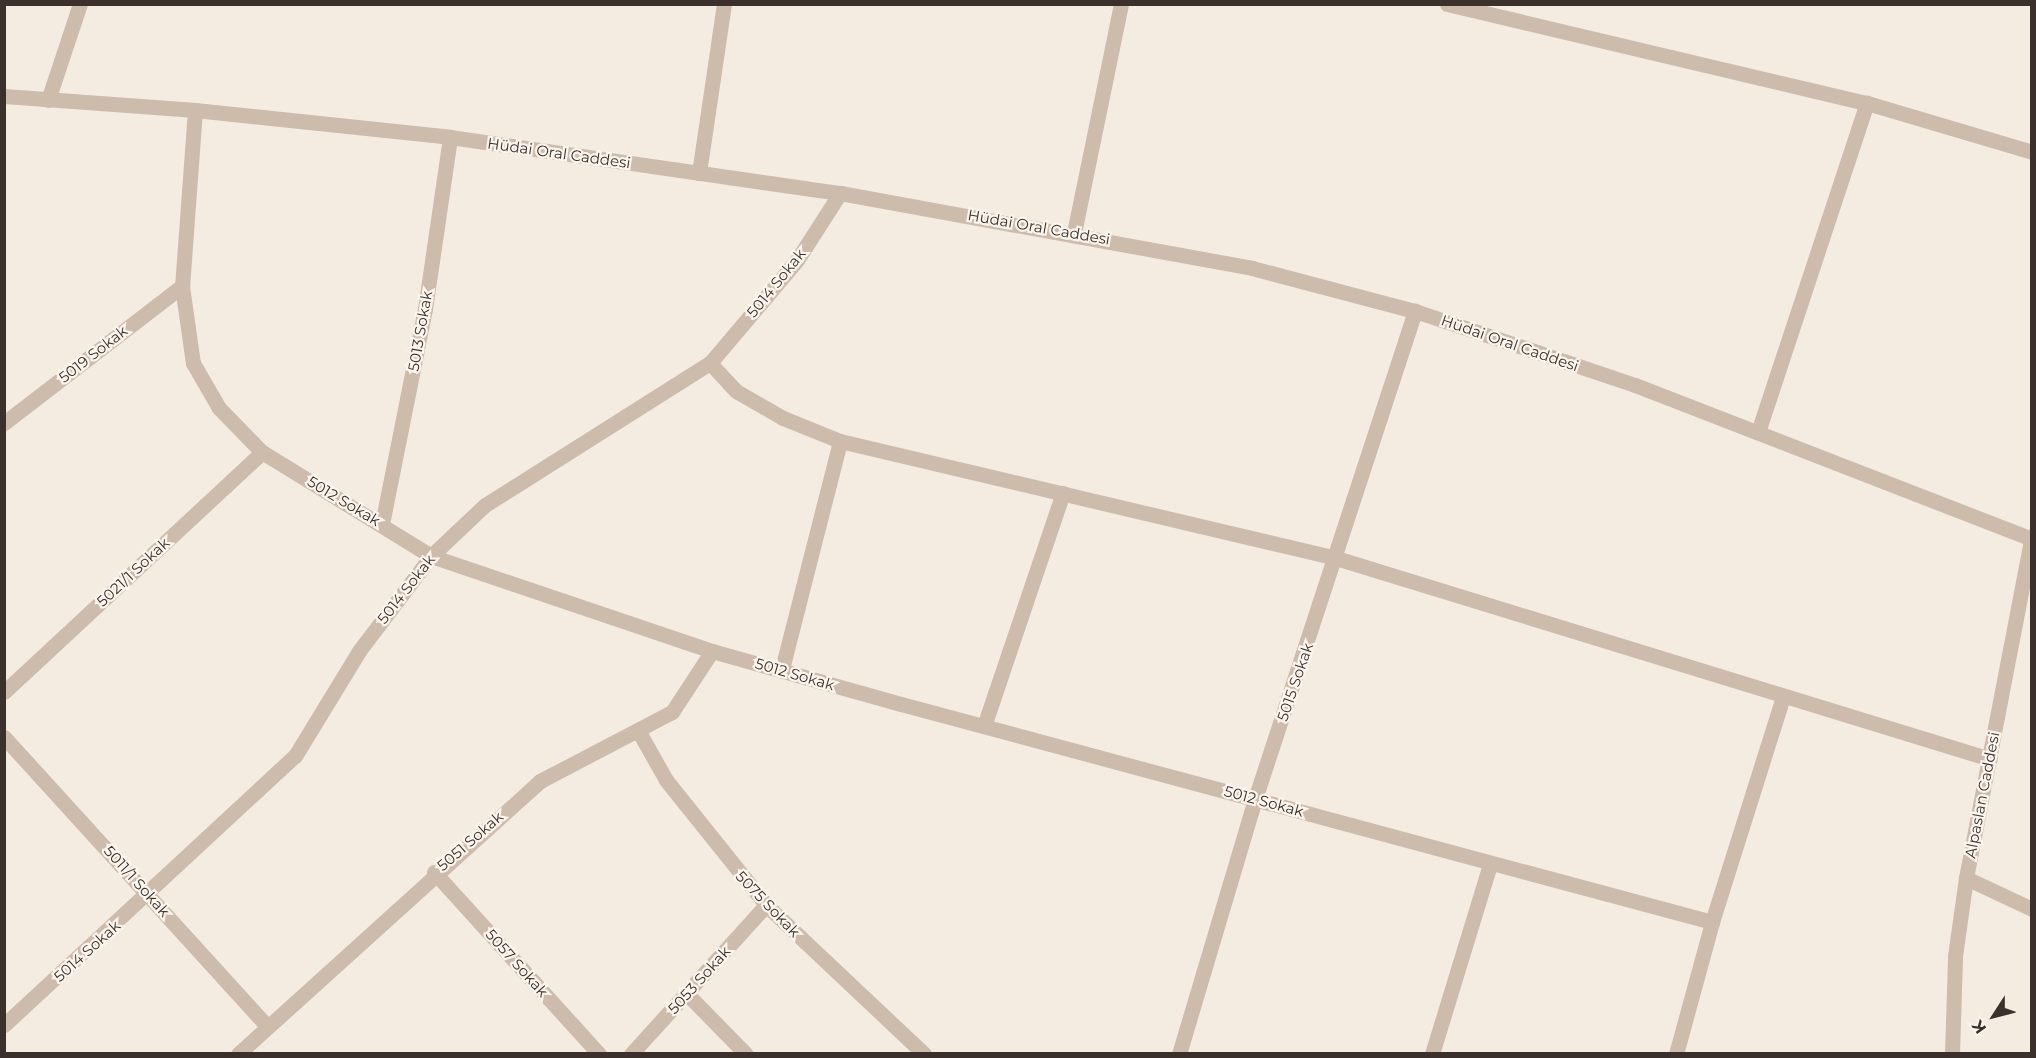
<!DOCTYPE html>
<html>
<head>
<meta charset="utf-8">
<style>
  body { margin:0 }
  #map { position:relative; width:2036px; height:1058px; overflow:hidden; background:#f4ebe1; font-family:Montserrat,sans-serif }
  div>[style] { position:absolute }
  .minor>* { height:15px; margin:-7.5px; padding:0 7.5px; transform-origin:7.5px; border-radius:7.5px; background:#cdbbac }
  span { translate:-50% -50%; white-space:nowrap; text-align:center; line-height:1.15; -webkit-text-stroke:4.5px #fbf5ee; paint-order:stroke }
  .street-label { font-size:15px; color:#3b302b }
  .frame { position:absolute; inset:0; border:6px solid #3b302b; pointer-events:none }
  .north { position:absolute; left:1964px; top:986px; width:60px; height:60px; -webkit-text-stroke:4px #fbf5ee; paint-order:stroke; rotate:234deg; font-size:16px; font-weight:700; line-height:24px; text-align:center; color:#3b302b }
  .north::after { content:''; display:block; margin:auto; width:21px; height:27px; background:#3b302b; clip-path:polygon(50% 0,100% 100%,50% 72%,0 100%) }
</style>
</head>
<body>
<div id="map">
  <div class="minor">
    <i style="left:1447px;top:4px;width:432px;rotate:13.3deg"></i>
    <i style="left:1867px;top:103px;width:172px;rotate:16.5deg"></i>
    <i style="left:4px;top:96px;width:192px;rotate:4.2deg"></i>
    <i style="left:195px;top:110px;width:256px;rotate:6deg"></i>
    <i style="left:450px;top:137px;width:394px;rotate:8.2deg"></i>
    <i style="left:840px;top:193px;width:419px;rotate:10.3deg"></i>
    <i style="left:1252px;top:268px;width:169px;rotate:14.8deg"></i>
    <i style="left:1415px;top:311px;width:232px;rotate:18.6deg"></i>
    <i style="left:1635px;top:385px;width:426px;rotate:21.2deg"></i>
    <i style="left:48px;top:100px;width:101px;rotate:-71.6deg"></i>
    <i style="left:195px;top:110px;width:176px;rotate:94.2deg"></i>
    <i style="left:182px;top:286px;width:78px;rotate:81.9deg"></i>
    <i style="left:193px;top:363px;width:52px;rotate:60deg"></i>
    <i style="left:219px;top:408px;width:62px;rotate:45.7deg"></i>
    <i style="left:262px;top:452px;width:198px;rotate:31.6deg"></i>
    <i style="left:431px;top:556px;width:297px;rotate:18.7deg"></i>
    <i style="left:712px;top:651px;width:196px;rotate:15.7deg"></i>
    <i style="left:901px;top:704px;width:840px;rotate:15.05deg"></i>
    <i style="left:699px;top:173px;width:171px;rotate:-81.6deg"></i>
    <i style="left:1074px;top:233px;width:234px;rotate:-78.4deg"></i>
    <i style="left:710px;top:363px;width:38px;rotate:47deg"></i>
    <i style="left:736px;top:391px;width:54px;rotate:29.9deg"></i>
    <i style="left:783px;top:418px;width:61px;rotate:22deg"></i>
    <i style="left:840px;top:441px;width:510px;rotate:13.27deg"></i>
    <i style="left:1336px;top:558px;width:684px;rotate:17.08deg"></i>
    <i style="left:4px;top:423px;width:225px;rotate:-37.6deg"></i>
    <i style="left:1758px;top:432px;width:347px;rotate:-71.7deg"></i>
    <i style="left:382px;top:524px;width:219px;rotate:-78.7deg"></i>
    <i style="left:425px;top:309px;width:174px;rotate:-81.7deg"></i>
    <i style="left:782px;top:669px;width:235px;rotate:-75.7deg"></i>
    <i style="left:4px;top:692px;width:352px;rotate:-42.9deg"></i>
    <i style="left:984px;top:726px;width:246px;rotate:-71.3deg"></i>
    <i style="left:639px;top:732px;width:55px;rotate:60.6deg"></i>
    <i style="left:666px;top:780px;width:160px;rotate:51.3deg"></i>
    <i style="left:766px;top:905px;width:217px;rotate:43.3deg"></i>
    <i style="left:4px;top:737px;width:391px;rotate:47.7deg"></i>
    <i style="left:434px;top:872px;width:246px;rotate:47.8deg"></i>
    <i style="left:1966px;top:878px;width:73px;rotate:25.2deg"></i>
    <i style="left:687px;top:994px;width:84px;rotate:45.5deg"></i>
    <i style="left:4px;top:1025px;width:396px;rotate:-42.8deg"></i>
    <i style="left:295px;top:756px;width:123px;rotate:-58.6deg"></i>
    <i style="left:359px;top:651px;width:119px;rotate:-52.8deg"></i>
    <i style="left:431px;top:556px;width:74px;rotate:-43.4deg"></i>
    <i style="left:485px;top:505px;width:266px;rotate:-32.3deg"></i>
    <i style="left:710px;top:363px;width:135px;rotate:-49.8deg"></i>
    <i style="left:797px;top:260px;width:80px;rotate:-57.3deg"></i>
    <i style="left:238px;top:1054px;width:407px;rotate:-42.1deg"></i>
    <i style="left:540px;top:781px;width:149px;rotate:-27.6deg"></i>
    <i style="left:672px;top:712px;width:73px;rotate:-56.7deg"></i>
    <i style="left:631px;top:1054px;width:201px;rotate:-47.8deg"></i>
    <i style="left:1179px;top:1054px;width:266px;rotate:-73.4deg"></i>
    <i style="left:1255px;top:799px;width:514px;rotate:-71.85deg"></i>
    <i style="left:1432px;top:1054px;width:199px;rotate:-73deg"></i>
    <i style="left:1676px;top:1054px;width:137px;rotate:-74.7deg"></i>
    <i style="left:1712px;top:922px;width:236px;rotate:-72.5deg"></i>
    <i style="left:1952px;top:1054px;width:98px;rotate:-88.2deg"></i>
    <i style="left:1955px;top:956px;width:79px;rotate:-82deg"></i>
    <i style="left:1966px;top:878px;width:348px;rotate:-79.1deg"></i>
  </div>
  <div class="street-label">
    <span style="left:559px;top:153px;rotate:8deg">Hüdai Oral Caddesi</span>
    <span style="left:1039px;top:227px;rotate:10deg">Hüdai Oral Caddesi</span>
    <span style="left:776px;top:283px;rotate:-51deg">5014 Sokak</span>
    <span style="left:420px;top:331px;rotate:-80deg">5013 Sokak</span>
    <span style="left:1510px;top:343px;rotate:19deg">Hüdai Oral Caddesi</span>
    <span style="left:93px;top:354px;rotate:-38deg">5019 Sokak</span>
    <span style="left:344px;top:501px;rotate:31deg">5012 Sokak</span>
    <span style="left:133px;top:572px;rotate:-43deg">5021/1 Sokak</span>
    <span style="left:406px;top:589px;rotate:-52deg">5014 Sokak</span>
    <span style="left:795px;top:674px;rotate:16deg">5012 Sokak</span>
    <span style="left:1295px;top:682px;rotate:-71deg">5015 Sokak</span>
    <span style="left:1982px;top:795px;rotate:-79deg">Alpaslan Caddesi</span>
    <span style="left:1264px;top:801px;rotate:15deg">5012 Sokak</span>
    <span style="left:470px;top:841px;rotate:-41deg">5051 Sokak</span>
    <span style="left:137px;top:881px;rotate:48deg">5011/1 Sokak</span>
    <span style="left:768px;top:904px;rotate:46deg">5075 Sokak</span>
    <span style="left:87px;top:951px;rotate:-42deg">5014 Sokak</span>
    <span style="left:517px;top:963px;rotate:48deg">5057 Sokak</span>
    <span style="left:699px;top:980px;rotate:-48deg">5053 Sokak</span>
  </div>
  <div class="frame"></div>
  <div class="north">K</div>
</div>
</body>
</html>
